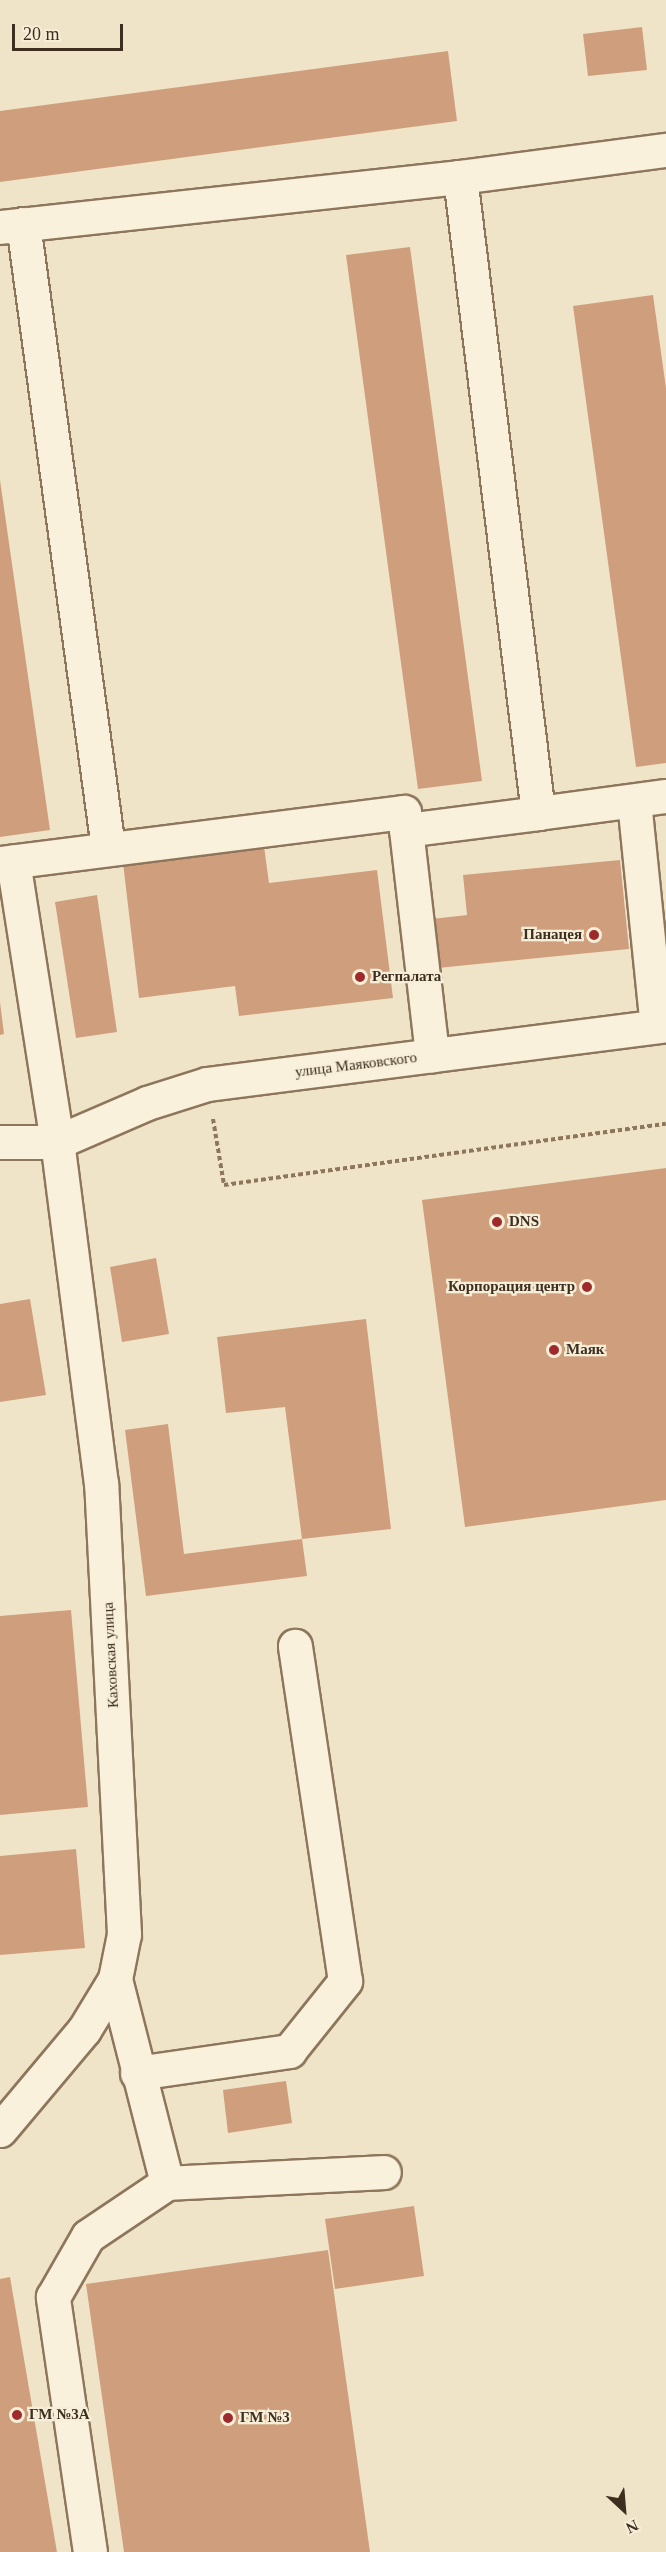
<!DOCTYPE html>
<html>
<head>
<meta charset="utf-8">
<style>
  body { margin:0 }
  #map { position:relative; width:666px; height:2552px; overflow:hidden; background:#f0e4c8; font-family:"Times New Roman",serif }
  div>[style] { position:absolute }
  .building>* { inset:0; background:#cf9f7d }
  .path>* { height:4px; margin-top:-2px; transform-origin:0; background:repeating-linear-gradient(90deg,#8d765c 0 4.5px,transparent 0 7.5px) }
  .roads { filter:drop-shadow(2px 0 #8d765c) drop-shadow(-2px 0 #8d765c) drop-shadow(0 2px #8d765c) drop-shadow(0 -2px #8d765c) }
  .minor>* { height:33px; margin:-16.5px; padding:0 16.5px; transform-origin:16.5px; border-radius:16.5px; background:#faf1dc }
  .dots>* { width:16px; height:16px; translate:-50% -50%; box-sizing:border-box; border:3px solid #f7eed8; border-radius:50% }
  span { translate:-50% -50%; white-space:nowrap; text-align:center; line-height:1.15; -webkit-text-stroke:4.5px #f7eed8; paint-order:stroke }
  .poi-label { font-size:15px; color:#3d2e20; font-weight:700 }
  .right { translate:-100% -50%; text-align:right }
  .left { translate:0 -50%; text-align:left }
  .street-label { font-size:15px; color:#3d2e20 }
  .north { position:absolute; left:594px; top:2480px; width:60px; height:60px; -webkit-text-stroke:4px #f7eed8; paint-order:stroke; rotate:154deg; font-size:16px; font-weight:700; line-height:24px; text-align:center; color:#3d2e20 }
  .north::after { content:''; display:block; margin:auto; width:21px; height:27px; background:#3d2e20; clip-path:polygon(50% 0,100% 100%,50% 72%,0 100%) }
  .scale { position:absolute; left:12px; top:24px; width:111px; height:27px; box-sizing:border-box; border:3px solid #3d2e20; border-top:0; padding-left:8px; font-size:18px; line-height:21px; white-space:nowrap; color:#3d2e20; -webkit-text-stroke:4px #f7eed8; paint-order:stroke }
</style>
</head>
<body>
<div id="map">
  <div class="building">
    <i style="clip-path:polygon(642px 27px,647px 70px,588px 76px,583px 34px)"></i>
    <i style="clip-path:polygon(448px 51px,457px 121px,0 182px,0 111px)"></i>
    <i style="clip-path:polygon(410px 247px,482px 781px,418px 789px,346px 255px)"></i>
    <i style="clip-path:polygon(653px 295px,666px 388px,666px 763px,636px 767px,573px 306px)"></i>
    <i style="clip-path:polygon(0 480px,50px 830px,0 837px)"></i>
    <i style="clip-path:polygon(264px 846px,269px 883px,377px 870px,393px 998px,239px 1016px,235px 986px,139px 998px,123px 863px)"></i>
    <i style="clip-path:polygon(620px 860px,629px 949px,428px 969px,423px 920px,467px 915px,463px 875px)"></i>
    <i style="clip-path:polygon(97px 895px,117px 1032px,76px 1038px,55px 902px)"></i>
    <i style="clip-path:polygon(0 1002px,4px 1034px,0 1035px)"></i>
    <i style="clip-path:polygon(666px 1168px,666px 1500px,465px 1527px,422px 1200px)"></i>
    <i style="clip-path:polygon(156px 1258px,169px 1334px,122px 1342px,110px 1267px)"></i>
    <i style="clip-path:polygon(30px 1299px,46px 1395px,0 1402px,0 1304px)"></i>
    <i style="clip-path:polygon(366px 1319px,391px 1529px,302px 1539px,285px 1407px,226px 1413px,217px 1337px)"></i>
    <i style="clip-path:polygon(168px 1424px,184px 1554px,302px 1539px,307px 1576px,146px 1596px,125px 1430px)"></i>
    <i style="clip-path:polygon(71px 1610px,88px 1807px,0 1815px,0 1616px)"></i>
    <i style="clip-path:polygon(76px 1849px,85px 1948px,0 1955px,0 1856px)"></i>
    <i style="clip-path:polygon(286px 2081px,292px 2123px,228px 2133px,223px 2090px)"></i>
    <i style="clip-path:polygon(414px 2206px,424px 2276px,335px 2289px,325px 2219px)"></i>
    <i style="clip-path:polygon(328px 2250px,370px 2552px,124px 2552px,86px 2284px)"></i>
    <i style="clip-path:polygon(10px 2277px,57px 2552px,0 2552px,0 2279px)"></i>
  </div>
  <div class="path">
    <i style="left:213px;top:1119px;width:67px;rotate:80.5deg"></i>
    <i style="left:224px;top:1185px;width:446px;rotate:-7.9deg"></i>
  </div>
  <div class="roads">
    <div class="minor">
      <i style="left:460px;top:177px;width:641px;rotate:83.01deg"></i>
      <i style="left:538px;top:813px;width:129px;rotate:-7.6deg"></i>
      <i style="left:23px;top:224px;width:630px;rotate:82.24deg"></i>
      <i style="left:0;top:227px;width:463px;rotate:-6.2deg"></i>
      <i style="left:460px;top:177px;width:208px;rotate:-7.5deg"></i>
      <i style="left:634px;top:801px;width:226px;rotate:84.2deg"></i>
      <i style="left:406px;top:830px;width:133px;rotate:-7.3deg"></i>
      <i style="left:0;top:863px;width:407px;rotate:-7.2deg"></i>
      <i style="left:404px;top:812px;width:245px;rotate:83.4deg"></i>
      <i style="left:0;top:1142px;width:57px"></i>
      <i style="left:57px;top:1142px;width:98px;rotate:-23.4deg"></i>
      <i style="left:147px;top:1103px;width:63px;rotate:-17.6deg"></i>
      <i style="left:207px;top:1084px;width:463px;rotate:-7.3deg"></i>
      <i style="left:137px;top:2073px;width:154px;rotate:-8.2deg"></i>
      <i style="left:289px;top:2051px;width:90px;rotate:-51.3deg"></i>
      <i style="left:345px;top:1981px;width:339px;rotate:-98.5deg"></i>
      <i style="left:0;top:2130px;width:131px;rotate:-50deg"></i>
      <i style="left:84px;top:2030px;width:60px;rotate:-58.7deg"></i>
      <i style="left:115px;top:1979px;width:46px;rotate:-78.7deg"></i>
      <i style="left:124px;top:1934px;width:451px;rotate:-92.9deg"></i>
      <i style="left:101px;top:1484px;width:345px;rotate:-97.3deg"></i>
      <i style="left:57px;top:1142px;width:284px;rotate:-98.9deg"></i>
      <i style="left:167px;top:2183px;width:217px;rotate:-2.9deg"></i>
      <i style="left:90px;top:2552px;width:258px;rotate:-98.3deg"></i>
      <i style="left:53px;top:2297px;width:70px;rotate:-60.2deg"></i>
      <i style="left:88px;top:2236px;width:95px;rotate:-33.9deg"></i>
      <i style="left:167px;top:2183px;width:211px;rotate:-104.3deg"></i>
    </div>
  </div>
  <div class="dots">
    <i style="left:594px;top:935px;background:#9e2a2b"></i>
    <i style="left:360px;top:977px;background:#9e2a2b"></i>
    <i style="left:497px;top:1222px;background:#9e2a2b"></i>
    <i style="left:587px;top:1287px;background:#9e2a2b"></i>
    <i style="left:554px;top:1350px;background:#9e2a2b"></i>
    <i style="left:17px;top:2415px;background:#9e2a2b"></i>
    <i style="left:228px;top:2418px;background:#9e2a2b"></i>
  </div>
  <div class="poi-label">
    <span class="right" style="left:582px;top:935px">Панацея</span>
    <span class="left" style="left:372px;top:977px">Регпалата</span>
    <span class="left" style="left:509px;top:1222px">DNS</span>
    <span class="right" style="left:575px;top:1287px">Корпорация центр</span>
    <span class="left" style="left:566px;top:1350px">Маяк</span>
    <span class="left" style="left:29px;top:2415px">ГМ №3А</span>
    <span class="left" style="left:240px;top:2418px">ГМ №3</span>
  </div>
  <div class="street-label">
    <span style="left:356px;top:1065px;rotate:-7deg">улица Маяковского</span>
    <span style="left:111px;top:1655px;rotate:-93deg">Каховская улица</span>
  </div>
  <div class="north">N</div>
  <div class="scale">20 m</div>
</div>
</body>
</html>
